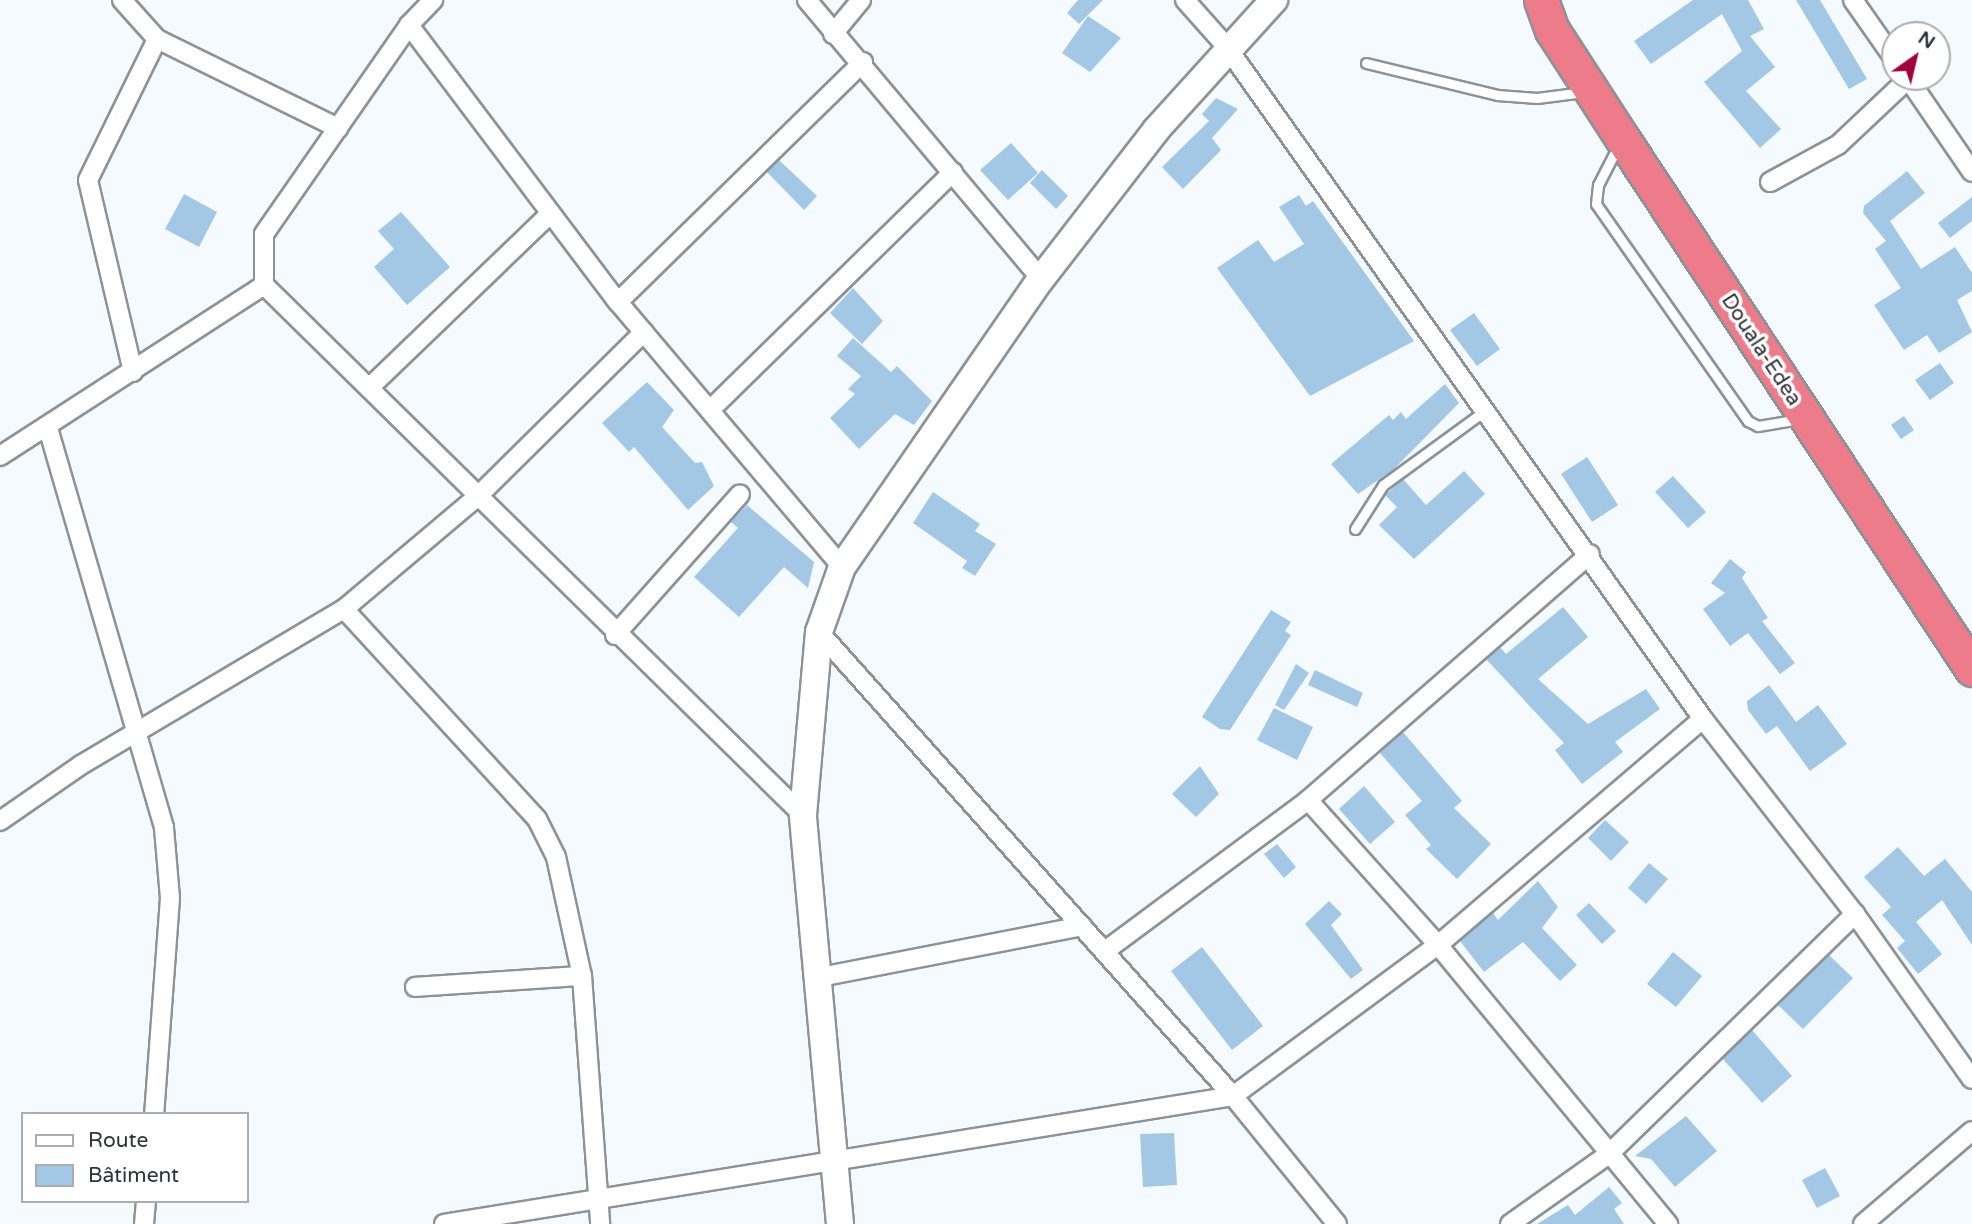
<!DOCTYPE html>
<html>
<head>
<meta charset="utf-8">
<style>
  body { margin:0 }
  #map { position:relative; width:1972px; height:1224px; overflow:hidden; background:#f5fafe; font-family:"Varela Round",sans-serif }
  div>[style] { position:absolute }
  .building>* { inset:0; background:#a2c8e5 }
  .roads { filter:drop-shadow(2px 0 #8b9399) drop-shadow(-2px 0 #8b9399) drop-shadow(0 2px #8b9399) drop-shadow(0 -2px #8b9399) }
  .lane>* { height:9px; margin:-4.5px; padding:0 4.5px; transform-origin:4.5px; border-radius:4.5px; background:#fff }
  .street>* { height:18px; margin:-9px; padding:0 9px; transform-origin:9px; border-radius:9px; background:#fff }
  .secondary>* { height:26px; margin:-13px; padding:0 13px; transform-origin:13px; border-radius:13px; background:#fff }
  .highway>* { height:33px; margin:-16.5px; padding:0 16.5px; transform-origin:16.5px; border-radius:16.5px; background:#ed7b8a }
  span { translate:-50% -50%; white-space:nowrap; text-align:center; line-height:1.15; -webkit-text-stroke:7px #fff; paint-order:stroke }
  .street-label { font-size:21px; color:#303336 }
  .legend { position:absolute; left:21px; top:1112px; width:228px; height:91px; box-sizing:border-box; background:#fff; border:2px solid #acadaf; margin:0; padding:9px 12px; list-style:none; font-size:21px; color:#303336 }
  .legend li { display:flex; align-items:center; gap:14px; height:35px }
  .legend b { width:35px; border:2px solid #acadaf }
  .north { position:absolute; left:1881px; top:21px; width:70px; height:70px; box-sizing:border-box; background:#fff; border:2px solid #acadaf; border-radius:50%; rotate:34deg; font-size:19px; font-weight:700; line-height:28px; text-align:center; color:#303336 }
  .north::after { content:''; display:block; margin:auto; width:24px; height:32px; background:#a10139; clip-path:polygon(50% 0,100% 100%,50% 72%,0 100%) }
</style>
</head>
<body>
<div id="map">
  <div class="building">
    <i style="clip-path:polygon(1078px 0,1103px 0,1079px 24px,1067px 13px)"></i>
    <i style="clip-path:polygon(1693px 0,1748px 0,1764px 29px,1750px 36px,1775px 67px,1746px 91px,1781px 129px,1760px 148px,1704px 82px,1742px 51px,1722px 14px,1651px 64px,1634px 41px)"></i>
    <i style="clip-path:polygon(1796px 0,1820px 0,1867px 79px,1849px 89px)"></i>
    <i style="clip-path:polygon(1088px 16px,1121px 38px,1090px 72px,1062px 53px)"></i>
    <i style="clip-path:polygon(1216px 98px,1238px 109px,1212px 138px,1221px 150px,1183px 189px,1162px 167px,1209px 121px,1202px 114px)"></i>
    <i style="clip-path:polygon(1011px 143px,1038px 173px,1008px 200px,980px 170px)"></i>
    <i style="clip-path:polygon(779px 160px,817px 196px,804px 210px,767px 172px)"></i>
    <i style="clip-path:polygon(1042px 170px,1068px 196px,1056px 209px,1030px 183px)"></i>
    <i style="clip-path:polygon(1907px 171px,1925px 193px,1890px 221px,1921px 269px,1955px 247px,1972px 273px,1972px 291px,1957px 300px,1972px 332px,1939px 353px,1927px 335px,1904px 350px,1874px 305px,1901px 288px,1875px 249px,1886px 241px,1863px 213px,1864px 206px)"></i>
    <i style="clip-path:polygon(184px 194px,217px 212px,199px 247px,165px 229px)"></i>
    <i style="clip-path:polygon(1299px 195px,1306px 206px,1313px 201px,1414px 341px,1310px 396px,1217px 268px,1258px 240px,1274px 262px,1304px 244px,1279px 207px)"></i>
    <i style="clip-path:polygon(1972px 197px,1972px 221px,1950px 238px,1938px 223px)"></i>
    <i style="clip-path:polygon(401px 212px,450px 267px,407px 305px,374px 267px,394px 249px,378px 231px)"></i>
    <i style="clip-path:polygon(853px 288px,883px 321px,862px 344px,830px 313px)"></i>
    <i style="clip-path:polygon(1474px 313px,1500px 349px,1477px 366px,1450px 330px)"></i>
    <i style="clip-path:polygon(853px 338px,891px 372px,897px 366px,932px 401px,914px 425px,895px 414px,859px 449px,830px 418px,855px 394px,848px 389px,861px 376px,837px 356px)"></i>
    <i style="clip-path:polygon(1940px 363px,1954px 383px,1930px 400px,1915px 380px)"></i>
    <i style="clip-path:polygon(647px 382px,674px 410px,662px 427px,695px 463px,702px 462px,714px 486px,688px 510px,634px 447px,629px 452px,602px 423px)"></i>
    <i style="clip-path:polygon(1445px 384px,1459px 403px,1394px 469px,1358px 494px,1331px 464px,1389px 415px,1393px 420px,1401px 412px,1406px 419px)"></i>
    <i style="clip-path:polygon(1904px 416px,1914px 430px,1901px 439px,1891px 425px)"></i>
    <i style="clip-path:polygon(1587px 457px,1618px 505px,1592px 522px,1561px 474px)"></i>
    <i style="clip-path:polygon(1464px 471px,1485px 494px,1414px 559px,1379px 525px,1397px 507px,1385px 495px,1403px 479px,1426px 505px)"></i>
    <i style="clip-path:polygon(1673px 476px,1706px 512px,1688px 528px,1655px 492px)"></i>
    <i style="clip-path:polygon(933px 492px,980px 524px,975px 531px,996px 544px,975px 576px,962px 568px,967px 561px,913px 523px)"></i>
    <i style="clip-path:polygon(747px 505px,814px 562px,808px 588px,784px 567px,739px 617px,694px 577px,738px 528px,731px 522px)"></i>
    <i style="clip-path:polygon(1730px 559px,1746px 572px,1742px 578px,1768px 618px,1762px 621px,1795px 663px,1780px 674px,1748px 633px,1730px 646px,1703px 609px,1725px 593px,1711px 583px)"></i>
    <i style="clip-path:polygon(1563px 607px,1588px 637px,1538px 679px,1588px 724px,1646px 689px,1660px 709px,1615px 742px,1623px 752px,1582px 784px,1555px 750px,1564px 743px,1486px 659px,1500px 647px,1506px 654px)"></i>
    <i style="clip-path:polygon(1271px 610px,1291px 622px,1285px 631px,1291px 635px,1230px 730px,1220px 729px,1202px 717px)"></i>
    <i style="clip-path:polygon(1296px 664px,1309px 673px,1284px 710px,1275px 705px)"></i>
    <i style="clip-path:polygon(1315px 670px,1363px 693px,1357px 707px,1308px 685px)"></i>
    <i style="clip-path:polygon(1769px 685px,1796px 722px,1818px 705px,1847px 744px,1810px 771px,1777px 726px,1766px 734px,1748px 710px,1747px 701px)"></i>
    <i style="clip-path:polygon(1274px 708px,1313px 727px,1297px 760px,1257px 740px)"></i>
    <i style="clip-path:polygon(1403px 732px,1462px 801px,1454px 808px,1491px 844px,1457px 879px,1426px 849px,1431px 845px,1405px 815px,1422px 801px,1380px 753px)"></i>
    <i style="clip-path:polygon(1200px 766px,1219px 794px,1196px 817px,1172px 794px)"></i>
    <i style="clip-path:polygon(1364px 786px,1395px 822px,1370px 844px,1339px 809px)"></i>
    <i style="clip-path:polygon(1605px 820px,1629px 842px,1611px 861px,1588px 838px)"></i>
    <i style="clip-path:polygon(1277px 844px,1296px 867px,1284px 878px,1264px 854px)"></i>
    <i style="clip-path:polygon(1898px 847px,1924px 876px,1945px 859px,1972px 892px,1972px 945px,1942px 900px,1916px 922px,1942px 954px,1918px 974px,1897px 948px,1905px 941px,1882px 915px,1891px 907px,1864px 877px)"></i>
    <i style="clip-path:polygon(1649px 863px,1668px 879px,1646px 904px,1628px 888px)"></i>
    <i style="clip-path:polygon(1538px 881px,1558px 907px,1542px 928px,1577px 965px,1560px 981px,1523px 942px,1484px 972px,1460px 941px,1493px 913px,1498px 920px)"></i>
    <i style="clip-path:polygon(1329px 901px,1342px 914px,1331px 925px,1363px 970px,1351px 979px,1305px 924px)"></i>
    <i style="clip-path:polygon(1589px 903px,1616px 931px,1602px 944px,1576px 915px)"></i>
    <i style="clip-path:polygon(1202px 947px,1263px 1026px,1232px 1050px,1171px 971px)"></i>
    <i style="clip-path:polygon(1673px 952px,1702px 976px,1676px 1007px,1647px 984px)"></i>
    <i style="clip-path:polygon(1829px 955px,1853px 978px,1803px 1029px,1778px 1005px)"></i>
    <i style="clip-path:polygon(1752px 1030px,1792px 1076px,1762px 1103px,1723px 1059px)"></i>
    <i style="clip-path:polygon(1686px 1116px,1717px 1151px,1675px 1187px,1651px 1159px,1635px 1156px)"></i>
    <i style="clip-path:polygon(1174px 1133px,1177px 1185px,1143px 1187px,1140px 1134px)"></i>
    <i style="clip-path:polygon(1825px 1168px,1840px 1196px,1817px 1208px,1802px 1180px)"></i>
    <i style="clip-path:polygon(1609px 1187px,1622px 1203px,1614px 1209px,1624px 1224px,1537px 1224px,1568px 1205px,1575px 1215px)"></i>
  </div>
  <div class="roads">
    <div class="lane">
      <i style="left:1366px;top:63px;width:135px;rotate:13.7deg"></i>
      <i style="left:1497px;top:95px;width:40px;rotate:4.3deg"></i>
      <i style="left:1537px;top:98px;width:47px;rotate:-7.3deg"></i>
      <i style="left:1618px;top:146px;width:44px;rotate:117.1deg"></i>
      <i style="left:1598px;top:185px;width:19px;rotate:96deg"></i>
      <i style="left:1596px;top:204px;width:265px;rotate:55deg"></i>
      <i style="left:1748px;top:421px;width:11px;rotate:27deg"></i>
      <i style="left:1758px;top:426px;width:43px;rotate:-9.5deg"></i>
      <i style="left:1355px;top:529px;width:52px;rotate:-57.5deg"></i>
      <i style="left:1383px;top:485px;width:127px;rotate:-36.1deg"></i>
    </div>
    <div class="street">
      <i style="left:122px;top:0;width:52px;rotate:48.1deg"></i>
      <i style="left:157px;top:39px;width:202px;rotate:26.2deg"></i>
      <i style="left:807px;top:0;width:364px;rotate:50deg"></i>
      <i style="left:1185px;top:0;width:62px;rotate:48.3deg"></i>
      <i style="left:1226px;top:46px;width:825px;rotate:54.67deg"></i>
      <i style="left:1703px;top:719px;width:247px;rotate:52.1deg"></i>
      <i style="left:1855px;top:914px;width:202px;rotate:54.7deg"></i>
      <i style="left:1853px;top:0;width:73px;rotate:55deg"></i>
      <i style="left:409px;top:25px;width:347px;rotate:53deg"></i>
      <i style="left:618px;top:302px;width:347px;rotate:49.8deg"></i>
      <i style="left:833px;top:34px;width:44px;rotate:-50.5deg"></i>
      <i style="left:1907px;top:77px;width:115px;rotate:55.6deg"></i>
      <i style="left:1770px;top:182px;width:77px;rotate:-28.6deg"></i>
      <i style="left:1838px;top:145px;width:96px;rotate:-43.3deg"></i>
      <i style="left:264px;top:285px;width:756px;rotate:44.52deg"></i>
      <i style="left:618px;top:302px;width:343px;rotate:-44.4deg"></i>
      <i style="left:133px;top:372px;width:197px;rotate:-103.2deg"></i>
      <i style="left:88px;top:180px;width:157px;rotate:-63.9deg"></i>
      <i style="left:369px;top:388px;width:252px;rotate:-43.9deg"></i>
      <i style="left:710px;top:410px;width:340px;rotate:-44.4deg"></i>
      <i style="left:48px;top:428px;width:416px;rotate:73.8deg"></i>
      <i style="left:164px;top:828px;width:70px;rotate:85.1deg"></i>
      <i style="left:170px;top:898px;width:217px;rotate:94.2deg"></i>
      <i style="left:0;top:456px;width:315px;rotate:-32.9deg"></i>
      <i style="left:264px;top:285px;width:51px;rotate:-90deg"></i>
      <i style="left:264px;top:234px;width:254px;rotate:-55.2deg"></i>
      <i style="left:409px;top:25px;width:35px;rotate:-46deg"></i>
      <i style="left:344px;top:609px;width:285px;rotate:47.4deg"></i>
      <i style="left:537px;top:819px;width:42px;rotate:63.4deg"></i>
      <i style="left:556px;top:857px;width:122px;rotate:77.7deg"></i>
      <i style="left:582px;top:976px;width:249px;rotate:85.8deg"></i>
      <i style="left:819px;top:632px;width:622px;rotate:48.26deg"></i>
      <i style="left:1233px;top:1096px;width:165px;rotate:50.9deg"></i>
      <i style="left:615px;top:635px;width:188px;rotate:-48.4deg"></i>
      <i style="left:1308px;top:800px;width:195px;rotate:48.1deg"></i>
      <i style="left:1438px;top:945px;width:362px;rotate:50.5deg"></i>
      <i style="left:0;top:821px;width:98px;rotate:-34.7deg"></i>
      <i style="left:81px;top:765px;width:306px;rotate:-30.7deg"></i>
      <i style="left:344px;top:609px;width:175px;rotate:-40.1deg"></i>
      <i style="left:478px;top:496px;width:233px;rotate:-44.7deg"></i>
      <i style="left:1105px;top:951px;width:253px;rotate:-36.6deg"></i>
      <i style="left:1308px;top:800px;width:374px;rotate:-41.1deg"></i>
      <i style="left:820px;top:977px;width:267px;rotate:-11deg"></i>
      <i style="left:415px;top:987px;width:167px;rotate:-3.8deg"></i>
      <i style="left:144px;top:1224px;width:23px;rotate:-85deg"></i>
      <i style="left:444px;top:1224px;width:799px;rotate:-9.21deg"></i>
      <i style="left:1233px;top:1096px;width:255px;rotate:-36.4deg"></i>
      <i style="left:1438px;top:945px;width:348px;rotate:-40.5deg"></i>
      <i style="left:1510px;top:1224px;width:121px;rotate:-35.3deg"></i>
      <i style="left:1609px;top:1154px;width:344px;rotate:-44.3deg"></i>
      <i style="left:1863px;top:1224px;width:143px;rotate:-40.5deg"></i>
    </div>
    <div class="secondary">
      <i style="left:840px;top:1224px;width:411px;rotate:-95.2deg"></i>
      <i style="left:803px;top:815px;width:184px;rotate:-85deg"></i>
      <i style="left:819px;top:632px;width:69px;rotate:-70.5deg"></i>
      <i style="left:842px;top:567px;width:350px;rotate:-55.4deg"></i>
      <i style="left:1041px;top:279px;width:188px;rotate:-52.3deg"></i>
      <i style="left:1156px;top:130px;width:176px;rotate:-47.8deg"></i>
    </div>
    <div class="highway">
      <i style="left:1541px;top:0;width:32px;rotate:70deg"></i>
      <i style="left:1552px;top:30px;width:129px;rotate:57.1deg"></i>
      <i style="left:1622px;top:138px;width:636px;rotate:56.61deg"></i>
    </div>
  </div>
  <div class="street-label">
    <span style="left:1761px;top:350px;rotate:57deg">Douala-Edea</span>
  </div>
  <ul class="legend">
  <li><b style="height:9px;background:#fff"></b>Route</li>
  <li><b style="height:19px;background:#a2c8e5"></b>Bâtiment</li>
  </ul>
  <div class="north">N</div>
</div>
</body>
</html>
